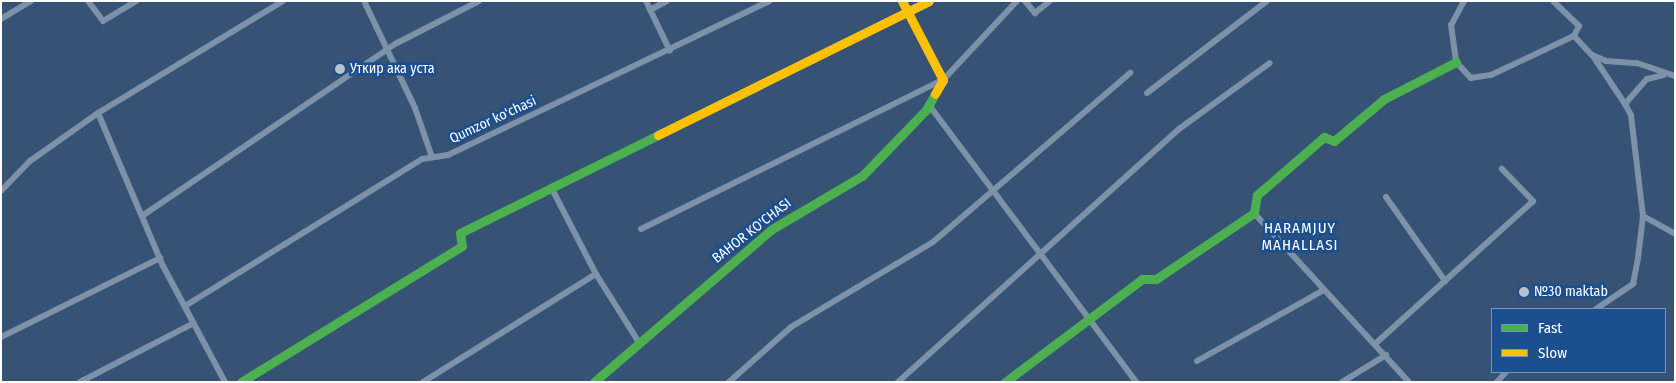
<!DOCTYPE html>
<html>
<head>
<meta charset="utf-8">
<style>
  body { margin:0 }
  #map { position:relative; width:1676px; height:383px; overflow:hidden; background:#365274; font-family:"Fira Sans Condensed",sans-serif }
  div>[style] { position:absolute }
  .street>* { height:6px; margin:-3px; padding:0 3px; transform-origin:3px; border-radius:3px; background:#7d92a8 }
  .fast>* { height:9px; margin:-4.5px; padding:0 4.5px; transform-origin:4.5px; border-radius:4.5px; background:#4caf50 }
  .slow>* { height:9px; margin:-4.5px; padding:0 4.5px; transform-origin:4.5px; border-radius:4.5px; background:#ffc107 }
  .dots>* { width:14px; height:14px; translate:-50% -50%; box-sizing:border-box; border:2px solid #1b4f8f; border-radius:50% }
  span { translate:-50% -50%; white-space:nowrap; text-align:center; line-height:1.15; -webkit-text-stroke:5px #1b4f8f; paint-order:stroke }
  .poi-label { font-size:14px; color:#fff }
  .left { translate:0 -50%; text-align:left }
  .street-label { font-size:14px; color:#fff }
  .neighbourhood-label { font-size:15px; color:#fff; letter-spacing:1px }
  .frame { position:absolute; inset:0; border:2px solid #fff; pointer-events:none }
  .legend { position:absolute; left:1491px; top:308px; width:175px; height:65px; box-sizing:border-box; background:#1b4f8f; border:1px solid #7695bc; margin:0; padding:6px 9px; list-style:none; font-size:15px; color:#fff }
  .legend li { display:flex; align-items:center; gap:10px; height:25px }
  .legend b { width:25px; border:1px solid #7695bc }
</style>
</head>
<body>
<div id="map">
  <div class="street">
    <i style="left:88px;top:1px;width:25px;rotate:53deg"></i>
    <i style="left:103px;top:21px;width:39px;rotate:-31deg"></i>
    <i style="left:364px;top:1px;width:119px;rotate:64.5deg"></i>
    <i style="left:415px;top:108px;width:52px;rotate:70.9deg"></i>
    <i style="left:646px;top:1px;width:55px;rotate:64.4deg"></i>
    <i style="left:1025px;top:1px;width:16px;rotate:50deg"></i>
    <i style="left:1035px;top:13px;width:19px;rotate:-39deg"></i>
    <i style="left:1464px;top:1px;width:27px;rotate:118deg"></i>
    <i style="left:1451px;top:25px;width:37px;rotate:82deg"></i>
    <i style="left:1456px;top:62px;width:22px;rotate:47deg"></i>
    <i style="left:1471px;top:78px;width:20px;rotate:-9deg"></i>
    <i style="left:1491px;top:75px;width:92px;rotate:-25.2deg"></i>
    <i style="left:1574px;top:36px;width:11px;rotate:-63deg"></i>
    <i style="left:1579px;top:26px;width:36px;rotate:-136deg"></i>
    <i style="left:650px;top:10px;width:19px;rotate:-28deg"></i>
    <i style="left:1px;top:19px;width:35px;rotate:-31deg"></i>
    <i style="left:1574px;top:36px;width:26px;rotate:47deg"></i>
    <i style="left:1592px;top:55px;width:15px;rotate:23deg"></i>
    <i style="left:1606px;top:61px;width:31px;rotate:4deg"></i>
    <i style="left:1637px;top:63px;width:40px;rotate:18.9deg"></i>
    <i style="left:1593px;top:56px;width:58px;rotate:56.3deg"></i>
    <i style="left:1625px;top:104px;width:33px;rotate:-49deg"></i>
    <i style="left:1647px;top:79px;width:17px;rotate:-13deg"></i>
    <i style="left:1147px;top:93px;width:151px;rotate:-37.5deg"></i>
    <i style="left:929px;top:105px;width:346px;rotate:53.2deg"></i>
    <i style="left:98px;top:113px;width:166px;rotate:67deg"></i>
    <i style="left:163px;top:266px;width:132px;rotate:61.9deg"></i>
    <i style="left:551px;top:187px;width:98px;rotate:62.7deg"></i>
    <i style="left:596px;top:274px;width:79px;rotate:57.9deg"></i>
    <i style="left:1px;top:191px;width:42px;rotate:-46deg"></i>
    <i style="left:30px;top:161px;width:83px;rotate:-35.2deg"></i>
    <i style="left:98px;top:113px;width:216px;rotate:-31.2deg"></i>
    <i style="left:1386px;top:197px;width:103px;rotate:54.9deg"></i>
    <i style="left:1254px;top:213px;width:229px;rotate:47.5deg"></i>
    <i style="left:142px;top:216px;width:308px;rotate:-34.2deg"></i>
    <i style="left:397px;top:43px;width:92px;rotate:-27.1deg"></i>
    <i style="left:1643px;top:216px;width:37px;rotate:29deg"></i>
    <i style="left:641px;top:229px;width:337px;rotate:-26.3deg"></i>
    <i style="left:943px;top:80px;width:108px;rotate:-46.9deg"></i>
    <i style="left:185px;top:306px;width:279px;rotate:-31.8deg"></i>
    <i style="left:422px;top:159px;width:26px;rotate:-9deg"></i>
    <i style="left:448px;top:155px;width:357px;rotate:-25.6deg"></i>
    <i style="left:1596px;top:309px;width:45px;rotate:-34deg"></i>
    <i style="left:1633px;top:284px;width:26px;rotate:-79deg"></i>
    <i style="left:1638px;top:258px;width:42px;rotate:-83.2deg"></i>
    <i style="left:1643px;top:216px;width:102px;rotate:-96.8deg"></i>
    <i style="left:1631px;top:115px;width:13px;rotate:-119deg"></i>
    <i style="left:1px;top:337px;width:178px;rotate:-26.4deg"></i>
    <i style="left:1375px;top:344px;width:213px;rotate:-42.1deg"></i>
    <i style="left:1533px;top:201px;width:45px;rotate:-134.1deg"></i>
    <i style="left:1197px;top:361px;width:143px;rotate:-29.2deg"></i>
    <i style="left:80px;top:382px;width:128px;rotate:-27.4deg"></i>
    <i style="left:423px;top:382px;width:204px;rotate:-32deg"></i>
    <i style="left:729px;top:382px;width:83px;rotate:-41.6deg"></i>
    <i style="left:791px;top:327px;width:165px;rotate:-30.9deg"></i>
    <i style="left:933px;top:242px;width:260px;rotate:-40.6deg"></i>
    <i style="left:898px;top:382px;width:378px;rotate:-42deg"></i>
    <i style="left:1179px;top:129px;width:112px;rotate:-36deg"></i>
    <i style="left:1342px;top:382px;width:52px;rotate:-31.5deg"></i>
    <i style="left:1497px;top:382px;width:13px;rotate:-48deg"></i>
  </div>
  <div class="fast">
    <i style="left:241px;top:382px;width:259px;rotate:-31.6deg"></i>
    <i style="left:462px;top:246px;width:13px;rotate:-99deg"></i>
    <i style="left:460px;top:233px;width:221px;rotate:-26.3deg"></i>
    <i style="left:594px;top:382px;width:235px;rotate:-40.7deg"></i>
    <i style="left:772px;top:229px;width:104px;rotate:-30.5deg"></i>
    <i style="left:862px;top:176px;width:92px;rotate:-45.9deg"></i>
    <i style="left:926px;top:110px;width:18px;rotate:-61deg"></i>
    <i style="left:1005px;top:382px;width:171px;rotate:-36.9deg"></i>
    <i style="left:1142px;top:279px;width:14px"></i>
    <i style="left:1156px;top:279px;width:118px;rotate:-34deg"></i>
    <i style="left:1254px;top:213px;width:18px;rotate:-81deg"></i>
    <i style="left:1257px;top:195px;width:89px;rotate:-40.9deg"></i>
    <i style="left:1324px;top:137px;width:11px;rotate:22deg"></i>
    <i style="left:1334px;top:141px;width:65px;rotate:-40deg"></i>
    <i style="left:1384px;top:99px;width:81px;rotate:-27.2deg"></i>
  </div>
  <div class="slow">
    <i style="left:902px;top:1px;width:89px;rotate:62.6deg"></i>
    <i style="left:943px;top:80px;width:16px;rotate:120deg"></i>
    <i style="left:658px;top:135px;width:302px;rotate:-26.3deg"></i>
  </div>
  <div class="dots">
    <i style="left:340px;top:69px;background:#b9c2ce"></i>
    <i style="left:1524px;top:292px;background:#b9c2ce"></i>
  </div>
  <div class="poi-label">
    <span class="left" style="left:350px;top:69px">Уткир ака уста</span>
    <span class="left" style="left:1534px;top:292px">№30 maktab</span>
  </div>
  <div class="street-label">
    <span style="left:493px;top:120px;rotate:-25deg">Qumzor ko'chasi</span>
    <span style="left:752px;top:231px;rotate:-38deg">BAHOR KO'CHASI</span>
  </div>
  <div class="neighbourhood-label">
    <span style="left:1300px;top:237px">HARAMJUY<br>MAHALLASI</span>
  </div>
  <div class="frame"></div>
  <ul class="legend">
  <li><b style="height:6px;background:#4caf50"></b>Fast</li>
  <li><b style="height:6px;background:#ffc107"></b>Slow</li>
  </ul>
</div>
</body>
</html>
